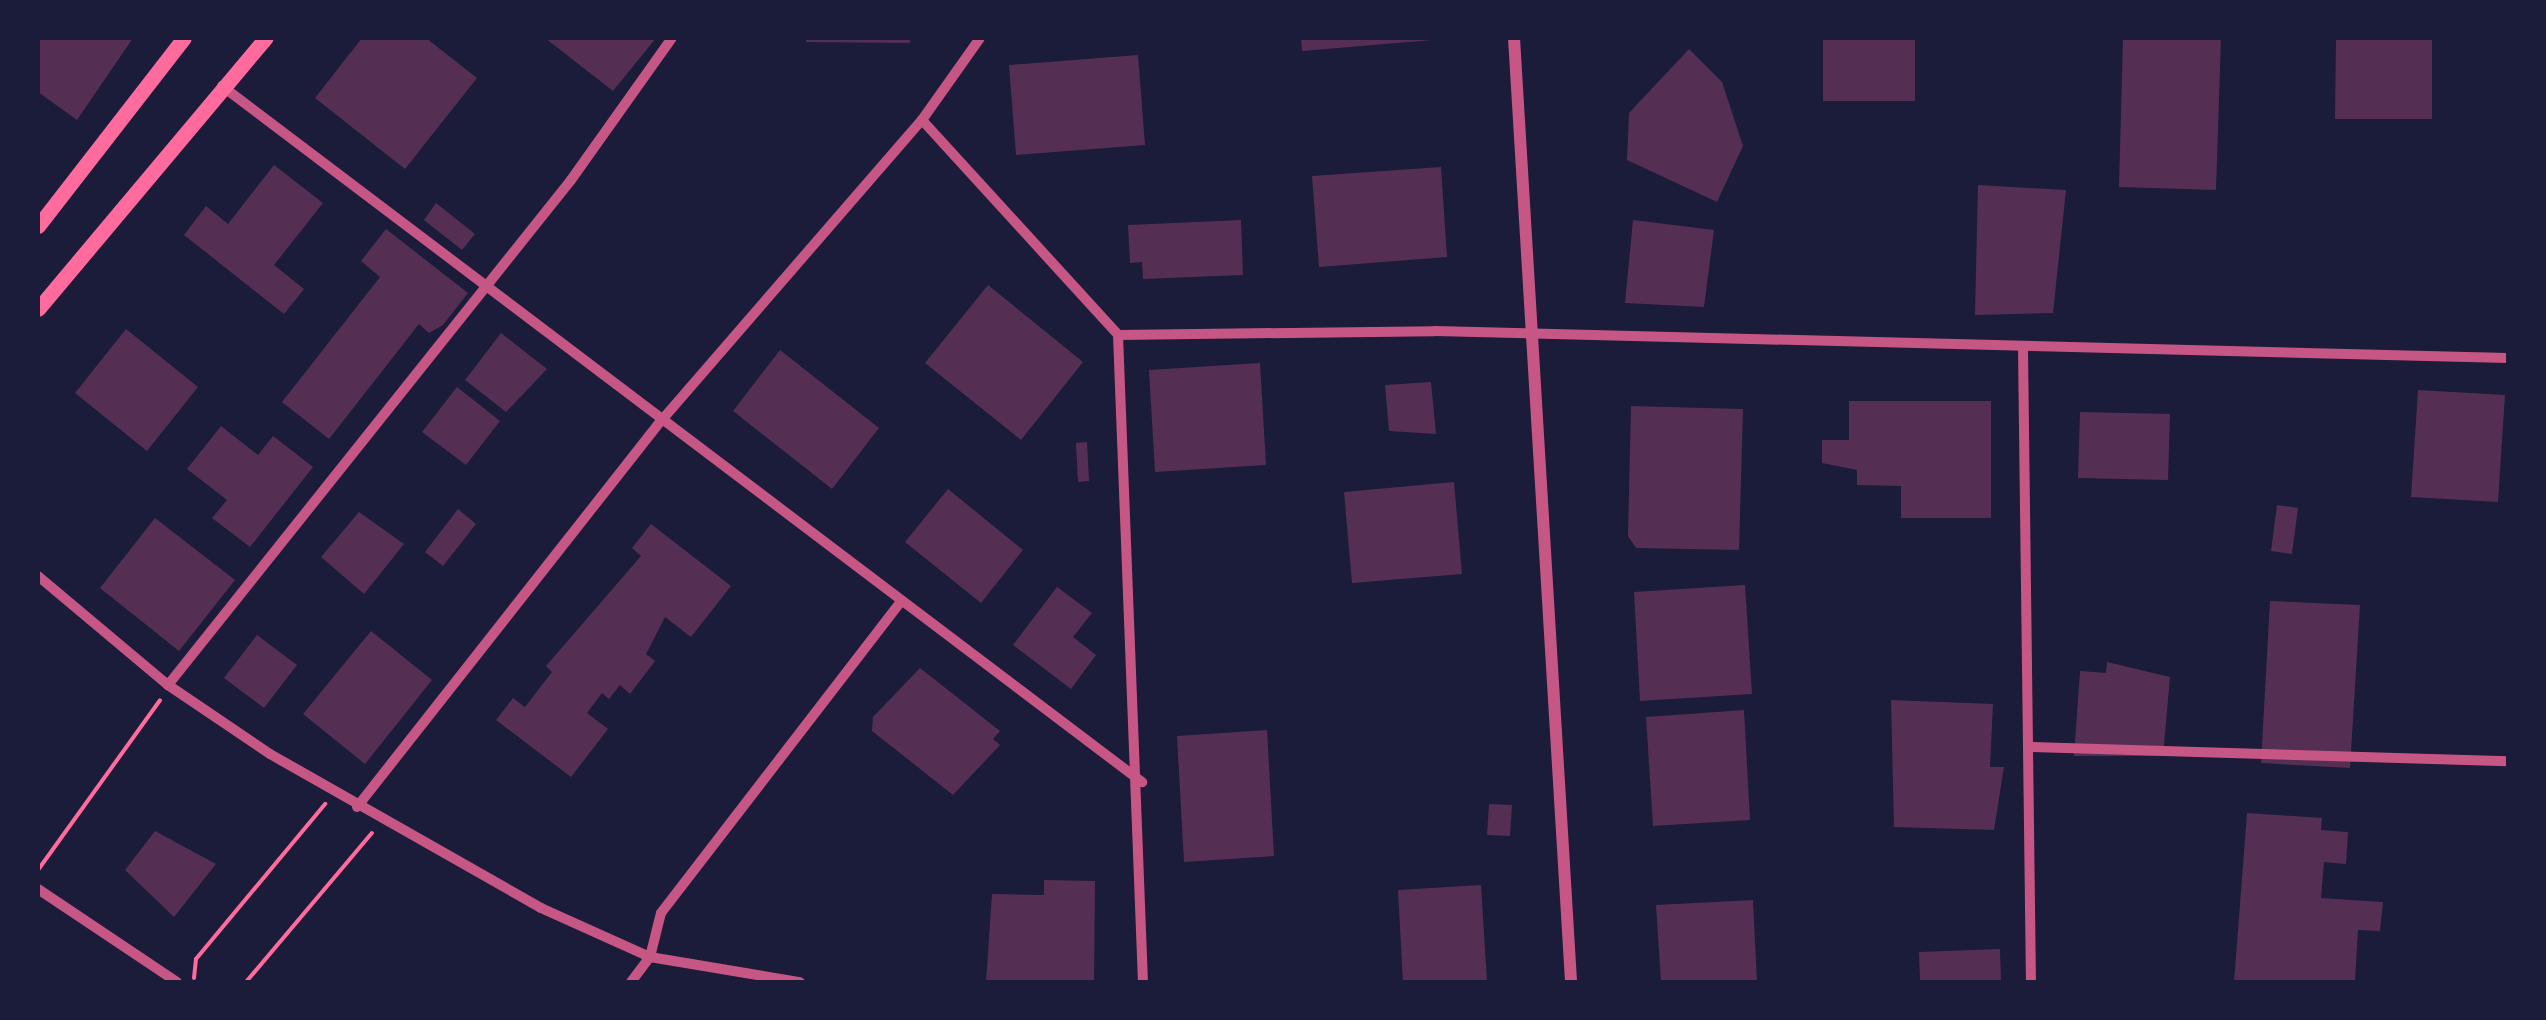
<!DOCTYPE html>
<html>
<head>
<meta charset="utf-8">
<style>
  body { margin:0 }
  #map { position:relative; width:2546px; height:1020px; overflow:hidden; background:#1b1b3a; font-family:Rubik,sans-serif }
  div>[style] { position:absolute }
  .building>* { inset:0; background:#542f53 }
  .path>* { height:4px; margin:-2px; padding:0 2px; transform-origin:2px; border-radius:2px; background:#ff6b9d }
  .minor>* { height:10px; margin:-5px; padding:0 5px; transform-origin:5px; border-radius:5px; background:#c65784 }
  .tertiary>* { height:12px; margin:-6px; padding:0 6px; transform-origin:6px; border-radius:6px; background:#c65784 }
  .secondary>* { height:15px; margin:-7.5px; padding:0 7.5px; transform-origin:7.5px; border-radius:7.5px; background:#ff6b9d }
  span { translate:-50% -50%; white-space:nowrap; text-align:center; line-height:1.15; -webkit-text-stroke:10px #1b1b3a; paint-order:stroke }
  .frame { position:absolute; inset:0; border:40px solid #1b1b3a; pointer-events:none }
</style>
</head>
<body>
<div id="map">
  <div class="building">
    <i style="clip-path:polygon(38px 38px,133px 38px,77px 120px,38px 92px)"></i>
    <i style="clip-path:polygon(362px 38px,426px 38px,477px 78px,405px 169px,315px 98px)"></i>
    <i style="clip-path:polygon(545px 38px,656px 38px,613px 91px)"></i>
    <i style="clip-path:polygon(806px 38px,910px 38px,910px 43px,806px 42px)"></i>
    <i style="clip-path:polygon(1301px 38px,1433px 38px,1433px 40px,1302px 51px)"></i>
    <i style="clip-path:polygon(1823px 38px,1915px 38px,1915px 101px,1823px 101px)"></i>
    <i style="clip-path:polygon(2123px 38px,2221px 38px,2216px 190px,2119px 187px)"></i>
    <i style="clip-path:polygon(2336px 38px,2432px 38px,2432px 119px,2335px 119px)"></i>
    <i style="clip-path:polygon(1689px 49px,1722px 82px,1743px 146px,1717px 202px,1627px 160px,1629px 113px)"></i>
    <i style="clip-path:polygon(1138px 55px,1145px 145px,1016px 155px,1009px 65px)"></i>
    <i style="clip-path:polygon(274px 165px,323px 203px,274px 265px,304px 289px,284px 314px,184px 235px,206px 206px,228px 224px)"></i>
    <i style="clip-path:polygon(1441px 167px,1447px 257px,1319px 267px,1312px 176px)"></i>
    <i style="clip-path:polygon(1978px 185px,2066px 190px,2053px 313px,1975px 315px)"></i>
    <i style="clip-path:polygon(436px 203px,475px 234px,462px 250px,424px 220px)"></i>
    <i style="clip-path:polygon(1241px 220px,1243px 275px,1143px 279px,1142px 262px,1130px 263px,1128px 225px)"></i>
    <i style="clip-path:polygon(1633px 220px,1714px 230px,1704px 307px,1625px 303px)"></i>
    <i style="clip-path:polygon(386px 229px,468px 293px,443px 325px,429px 333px,419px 324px,329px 439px,282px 402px,380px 277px,361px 261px)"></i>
    <i style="clip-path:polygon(988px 285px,1083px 362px,1021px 440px,925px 363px)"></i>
    <i style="clip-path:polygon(126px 329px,198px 387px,147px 451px,75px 393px)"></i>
    <i style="clip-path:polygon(501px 333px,547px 369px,506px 412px,465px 380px)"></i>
    <i style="clip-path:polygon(780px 350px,879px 428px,832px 489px,733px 411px)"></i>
    <i style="clip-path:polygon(1260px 363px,1266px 465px,1155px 472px,1149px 370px)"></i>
    <i style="clip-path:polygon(1431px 382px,1436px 434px,1389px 431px,1385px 385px)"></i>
    <i style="clip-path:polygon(457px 387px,500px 421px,466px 465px,422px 432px)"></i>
    <i style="clip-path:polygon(2418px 390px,2505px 395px,2498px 502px,2411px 497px)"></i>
    <i style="clip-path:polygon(1849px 401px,1991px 401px,1991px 518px,1901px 518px,1901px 486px,1857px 485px,1857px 470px,1822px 463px,1822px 440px,1849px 440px)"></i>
    <i style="clip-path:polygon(1631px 406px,1743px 409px,1739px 550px,1636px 548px,1628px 536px)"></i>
    <i style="clip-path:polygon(2080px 412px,2170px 414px,2168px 480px,2078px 478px)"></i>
    <i style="clip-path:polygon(221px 426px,258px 455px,273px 436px,313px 467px,250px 547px,212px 518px,227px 500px,187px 469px)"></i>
    <i style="clip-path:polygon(1087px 442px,1089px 481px,1078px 482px,1076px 443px)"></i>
    <i style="clip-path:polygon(1454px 482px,1462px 574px,1352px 583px,1344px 492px)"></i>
    <i style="clip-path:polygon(948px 489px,1023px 550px,981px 603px,905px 542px)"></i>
    <i style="clip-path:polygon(2277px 505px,2298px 508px,2292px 554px,2271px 551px)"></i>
    <i style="clip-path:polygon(458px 509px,476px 524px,443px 566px,425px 552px)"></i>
    <i style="clip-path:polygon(359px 512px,404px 544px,364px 594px,321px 557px)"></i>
    <i style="clip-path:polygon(155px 518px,235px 580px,179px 651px,100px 588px)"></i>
    <i style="clip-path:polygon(651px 524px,731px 586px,691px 637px,665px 617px,646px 654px,655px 661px,630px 694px,620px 685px,609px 699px,602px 693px,587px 713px,608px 729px,571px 777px,496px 720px,513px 698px,525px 707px,552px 672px,546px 666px,641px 556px,632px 548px)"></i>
    <i style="clip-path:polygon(1745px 585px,1752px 694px,1640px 701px,1634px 592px)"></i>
    <i style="clip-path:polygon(1057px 587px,1092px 613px,1073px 637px,1096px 655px,1071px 689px,1013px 645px)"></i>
    <i style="clip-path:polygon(2270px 601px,2360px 605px,2350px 768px,2261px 763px)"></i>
    <i style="clip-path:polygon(371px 631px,432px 680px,365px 764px,303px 714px)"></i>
    <i style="clip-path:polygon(257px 635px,297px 665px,264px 708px,224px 678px)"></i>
    <i style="clip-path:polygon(2107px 662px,2170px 677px,2163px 756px,2074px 756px,2080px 671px,2106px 673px)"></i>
    <i style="clip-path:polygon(920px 668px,1000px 731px,993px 739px,1000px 745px,953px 795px,872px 731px,873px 717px)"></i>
    <i style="clip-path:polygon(1891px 700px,1993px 704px,1990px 767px,2004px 767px,1994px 830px,1894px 827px)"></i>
    <i style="clip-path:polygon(1744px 710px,1750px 820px,1653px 826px,1646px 717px)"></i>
    <i style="clip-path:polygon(1267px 730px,1274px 856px,1184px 862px,1177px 736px)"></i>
    <i style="clip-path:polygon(1489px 804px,1512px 805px,1510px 836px,1487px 835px)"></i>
    <i style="clip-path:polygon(2247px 813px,2322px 818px,2321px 830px,2348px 832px,2346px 864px,2324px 862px,2321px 898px,2383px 902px,2380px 931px,2358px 930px,2355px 980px,2234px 982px)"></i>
    <i style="clip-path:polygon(155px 831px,216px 864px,174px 917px,125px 870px)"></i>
    <i style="clip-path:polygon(1044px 880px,1095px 881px,1094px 982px,986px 982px,992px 894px,1044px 895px)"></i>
    <i style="clip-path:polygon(1481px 885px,1487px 982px,1403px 982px,1398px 890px)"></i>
    <i style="clip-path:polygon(1753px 900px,1757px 982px,1661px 982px,1656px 905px)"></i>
    <i style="clip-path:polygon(2000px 949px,2001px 982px,1920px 982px,1919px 952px)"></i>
  </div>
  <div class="path">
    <i style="left:38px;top:870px;width:209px;rotate:-54.3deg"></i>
    <i style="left:194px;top:978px;width:19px;rotate:-84deg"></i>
    <i style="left:196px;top:959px;width:202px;rotate:-50.2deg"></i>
    <i style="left:246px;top:982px;width:195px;rotate:-49.8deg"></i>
  </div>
  <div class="minor">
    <i style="left:222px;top:86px;width:1154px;rotate:37.11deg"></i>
    <i style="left:922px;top:120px;width:291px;rotate:47.6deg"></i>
    <i style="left:1118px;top:335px;width:647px;rotate:87.79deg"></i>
    <i style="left:1118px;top:335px;width:317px;rotate:-0.7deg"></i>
    <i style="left:1435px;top:331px;width:1073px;rotate:1.44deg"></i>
    <i style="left:2023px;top:349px;width:633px;rotate:89.28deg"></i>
    <i style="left:38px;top:576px;width:170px;rotate:40deg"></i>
    <i style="left:168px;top:685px;width:123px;rotate:34.1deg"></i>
    <i style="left:270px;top:754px;width:312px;rotate:29.6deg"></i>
    <i style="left:541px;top:908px;width:120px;rotate:24.2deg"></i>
    <i style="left:650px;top:957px;width:152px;rotate:9.5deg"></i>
    <i style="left:168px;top:685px;width:646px;rotate:-51.41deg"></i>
    <i style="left:571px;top:180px;width:174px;rotate:-54.6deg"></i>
    <i style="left:2029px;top:747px;width:479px;rotate:1.7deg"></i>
    <i style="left:357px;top:807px;width:491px;rotate:-51.8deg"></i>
    <i style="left:661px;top:421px;width:398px;rotate:-49.1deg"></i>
    <i style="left:922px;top:120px;width:100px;rotate:-54.7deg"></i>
    <i style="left:38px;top:889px;width:167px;rotate:33.8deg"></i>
    <i style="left:631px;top:982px;width:31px;rotate:-53deg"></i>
    <i style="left:650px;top:957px;width:45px;rotate:-76deg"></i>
    <i style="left:661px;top:913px;width:391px;rotate:-52.4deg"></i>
  </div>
  <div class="tertiary">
    <i style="left:1514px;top:38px;width:946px;rotate:86.54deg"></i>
  </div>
  <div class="secondary">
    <i style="left:38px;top:226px;width:238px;rotate:-52.2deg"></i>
    <i style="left:38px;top:309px;width:354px;rotate:-50deg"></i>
  </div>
  <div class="frame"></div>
</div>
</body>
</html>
